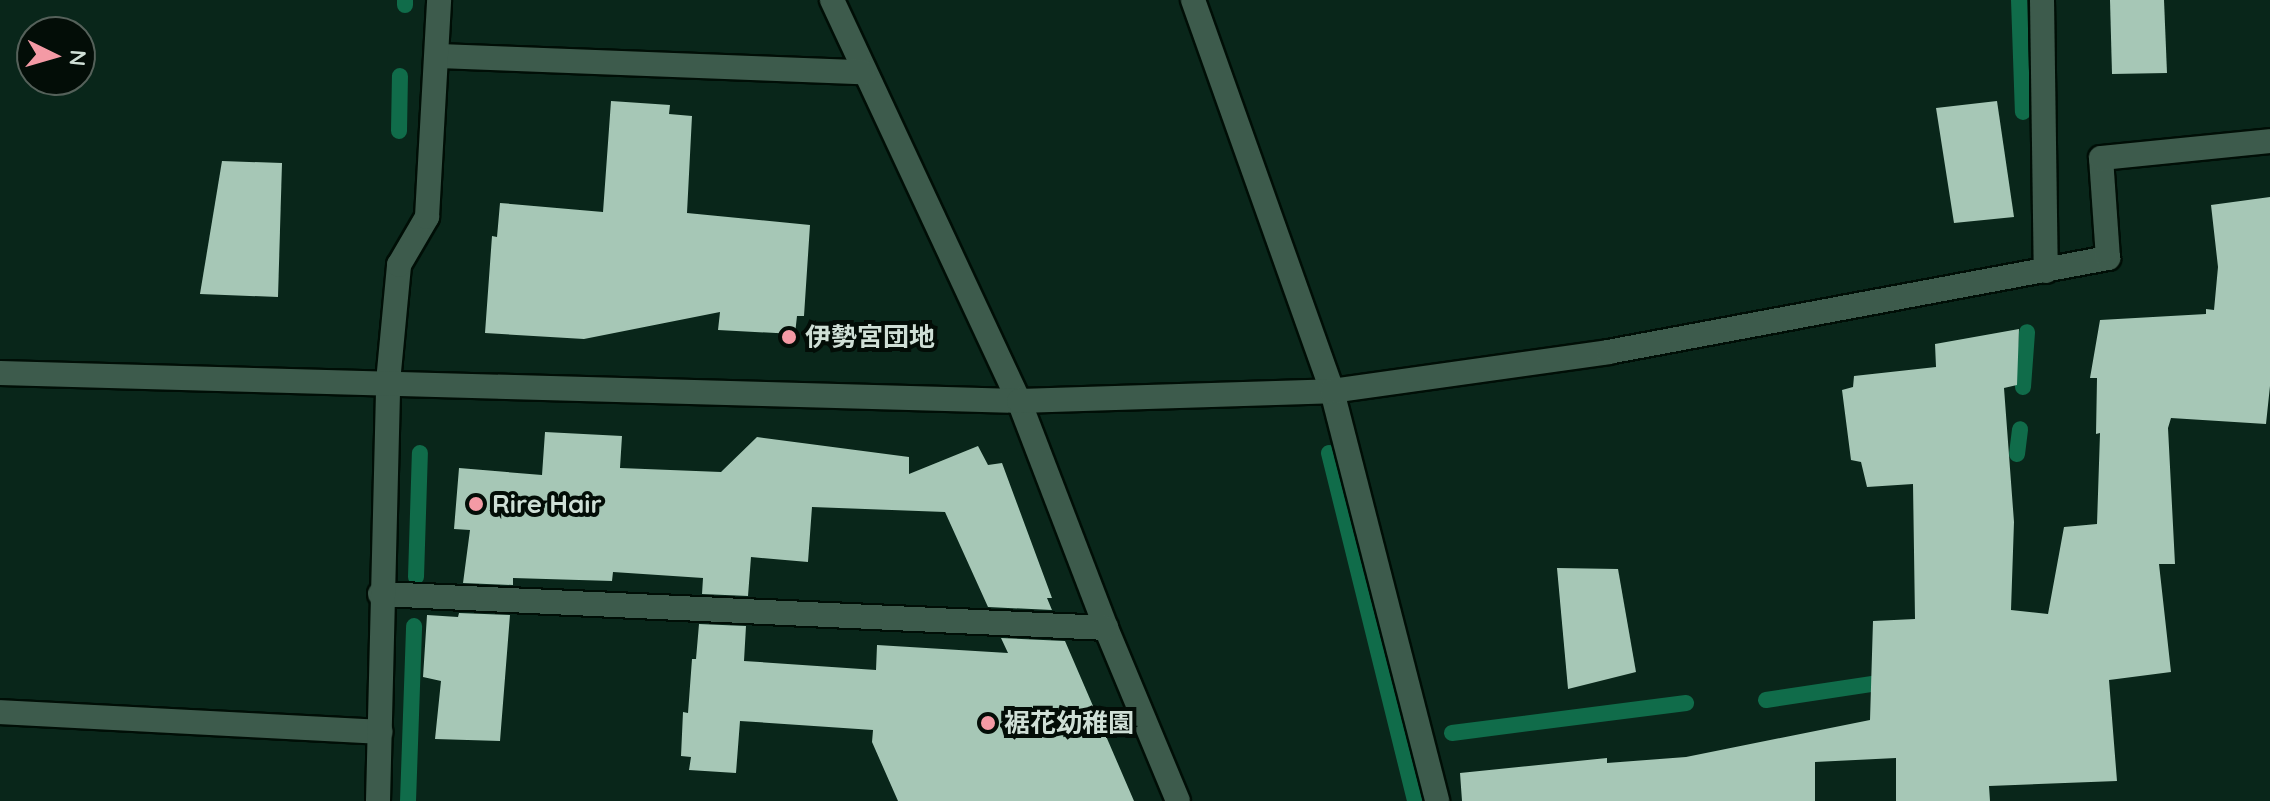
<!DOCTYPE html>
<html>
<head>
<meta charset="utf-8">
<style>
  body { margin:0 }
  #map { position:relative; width:2270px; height:801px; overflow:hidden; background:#09261a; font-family:Quicksand,"Noto Sans JP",sans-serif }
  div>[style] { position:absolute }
  .stream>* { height:16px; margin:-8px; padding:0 8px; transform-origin:8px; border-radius:8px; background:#106c4a }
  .building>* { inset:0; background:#a6c7b6 }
  .roads { filter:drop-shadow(2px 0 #000e06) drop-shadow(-2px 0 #000e06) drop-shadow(0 2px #000e06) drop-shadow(0 -2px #000e06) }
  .minor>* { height:24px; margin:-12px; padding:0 12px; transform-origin:12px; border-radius:12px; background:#3d5b4c }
  .tertiary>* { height:24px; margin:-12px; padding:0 12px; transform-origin:12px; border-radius:12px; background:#3d5b4c }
  .dots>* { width:22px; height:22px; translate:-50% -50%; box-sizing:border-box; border:4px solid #030d07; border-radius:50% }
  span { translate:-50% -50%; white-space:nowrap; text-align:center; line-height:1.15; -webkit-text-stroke:8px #030d07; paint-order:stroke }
  .poi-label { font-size:26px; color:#cfdfd6; font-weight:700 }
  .left { translate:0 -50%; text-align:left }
  .north { position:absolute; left:16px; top:16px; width:80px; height:80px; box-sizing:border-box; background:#030d07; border:2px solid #55615a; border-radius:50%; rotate:95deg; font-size:22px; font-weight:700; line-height:32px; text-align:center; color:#cfdfd6 }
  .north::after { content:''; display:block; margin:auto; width:28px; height:36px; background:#f49aa5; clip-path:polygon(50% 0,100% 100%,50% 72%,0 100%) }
</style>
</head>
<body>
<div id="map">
  <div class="stream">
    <i style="left:2019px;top:0;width:112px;rotate:88deg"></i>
    <i style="left:405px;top:5px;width:5px;rotate:-90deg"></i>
    <i style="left:399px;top:131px;width:55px;rotate:-89deg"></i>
    <i style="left:2023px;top:387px;width:55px;rotate:-85.8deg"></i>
    <i style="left:1329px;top:453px;width:358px;rotate:76.1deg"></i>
    <i style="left:2017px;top:454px;width:25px;rotate:-83deg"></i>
    <i style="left:416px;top:577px;width:124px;rotate:-88.2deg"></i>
    <i style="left:1766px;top:700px;width:126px;rotate:-8.6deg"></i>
    <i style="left:1452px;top:733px;width:236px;rotate:-7.3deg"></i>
    <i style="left:408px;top:801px;width:175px;rotate:-88deg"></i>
  </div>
  <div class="building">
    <i style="clip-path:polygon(2110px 0,2164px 0,2167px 73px,2112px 74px)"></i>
    <i style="clip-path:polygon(611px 101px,670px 105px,669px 114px,692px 116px,687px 213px,810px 225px,804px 316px,797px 316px,795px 334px,718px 330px,720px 312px,584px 339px,485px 333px,492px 236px,497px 237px,500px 203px,603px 212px)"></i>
    <i style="clip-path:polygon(1997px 101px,2014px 217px,1954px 223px,1936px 108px)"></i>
    <i style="clip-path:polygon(222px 161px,282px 163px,278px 297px,200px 294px)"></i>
    <i style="clip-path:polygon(2270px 197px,2270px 386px,2266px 424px,2171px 418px,2168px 428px,2175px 564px,2159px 564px,2171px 672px,2109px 680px,2117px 781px,1989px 786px,1990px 801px,1896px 801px,1896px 758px,1815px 762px,1815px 801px,1462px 801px,1460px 773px,1607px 758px,1607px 763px,1686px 757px,1870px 720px,1873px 621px,1915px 619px,1913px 484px,1867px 487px,1861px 462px,1851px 460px,1842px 390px,1853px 387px,1854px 376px,1936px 367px,1935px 344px,2019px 329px,2017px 385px,2004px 388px,2014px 522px,2011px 610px,2048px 614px,2064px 527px,2097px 524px,2100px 433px,2096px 434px,2097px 378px,2090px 378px,2100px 320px,2206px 314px,2206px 309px,2214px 310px,2218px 267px,2211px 205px)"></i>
    <i style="clip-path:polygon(545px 432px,622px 436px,620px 468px,721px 472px,757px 437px,909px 457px,909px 474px,978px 446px,988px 465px,1002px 463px,1052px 598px,1047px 598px,1052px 610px,988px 607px,945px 512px,812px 507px,808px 562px,751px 557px,748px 596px,702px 594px,703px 578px,613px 572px,612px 581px,513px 578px,513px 585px,463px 583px,470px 530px,454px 529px,459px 468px,542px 475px)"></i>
    <i style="clip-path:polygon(1557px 568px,1618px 569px,1636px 672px,1568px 689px)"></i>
    <i style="clip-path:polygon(459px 613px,510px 615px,500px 741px,435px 739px,441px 681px,423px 677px,427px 615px,458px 617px)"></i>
    <i style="clip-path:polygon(699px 624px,746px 626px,744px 661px,876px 670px,877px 645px,1008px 653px,1001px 638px,1065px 641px,1134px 801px,898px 801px,872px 742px,873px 730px,740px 721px,736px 773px,689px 770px,691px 757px,681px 756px,683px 712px,688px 713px,692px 659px,696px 659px)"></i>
  </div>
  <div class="roads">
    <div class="minor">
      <i style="left:832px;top:0;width:442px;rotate:65deg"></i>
      <i style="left:1019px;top:401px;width:243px;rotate:69deg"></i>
      <i style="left:1106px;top:628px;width:187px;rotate:67.4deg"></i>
      <i style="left:1193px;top:0;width:415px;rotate:70.4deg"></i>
      <i style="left:1332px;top:391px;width:423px;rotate:75.6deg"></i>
      <i style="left:2042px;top:0;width:271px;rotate:89.2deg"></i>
      <i style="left:438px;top:56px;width:425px;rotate:2.2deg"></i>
      <i style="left:380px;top:594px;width:727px;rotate:2.68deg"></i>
      <i style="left:0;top:712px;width:381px;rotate:3deg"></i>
      <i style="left:378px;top:801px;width:419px;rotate:-88.6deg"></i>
      <i style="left:388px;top:382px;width:118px;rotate:-84.6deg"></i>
      <i style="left:399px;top:265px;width:56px;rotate:-59.7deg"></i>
      <i style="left:427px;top:217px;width:217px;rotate:-86.8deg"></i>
    </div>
    <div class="tertiary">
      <i style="left:0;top:373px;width:1019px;rotate:1.57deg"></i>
      <i style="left:1019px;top:401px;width:313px;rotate:-1.8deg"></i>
      <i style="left:1332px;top:391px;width:279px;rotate:-8deg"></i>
      <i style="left:1608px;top:352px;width:509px;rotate:-10.65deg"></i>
      <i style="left:2108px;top:258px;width:100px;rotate:-94deg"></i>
      <i style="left:2101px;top:158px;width:170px;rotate:-5.7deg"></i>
    </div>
  </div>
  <div class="dots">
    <i style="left:789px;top:337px;background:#f49aa5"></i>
    <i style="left:476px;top:504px;background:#f49aa5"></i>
    <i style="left:988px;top:723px;background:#f49aa5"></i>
  </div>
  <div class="poi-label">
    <span class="left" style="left:805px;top:337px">伊勢宮団地</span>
    <span class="left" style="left:492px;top:504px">Rire Hair</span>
    <span class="left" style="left:1004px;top:723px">裾花幼稚園</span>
  </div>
  <div class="north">N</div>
</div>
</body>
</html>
